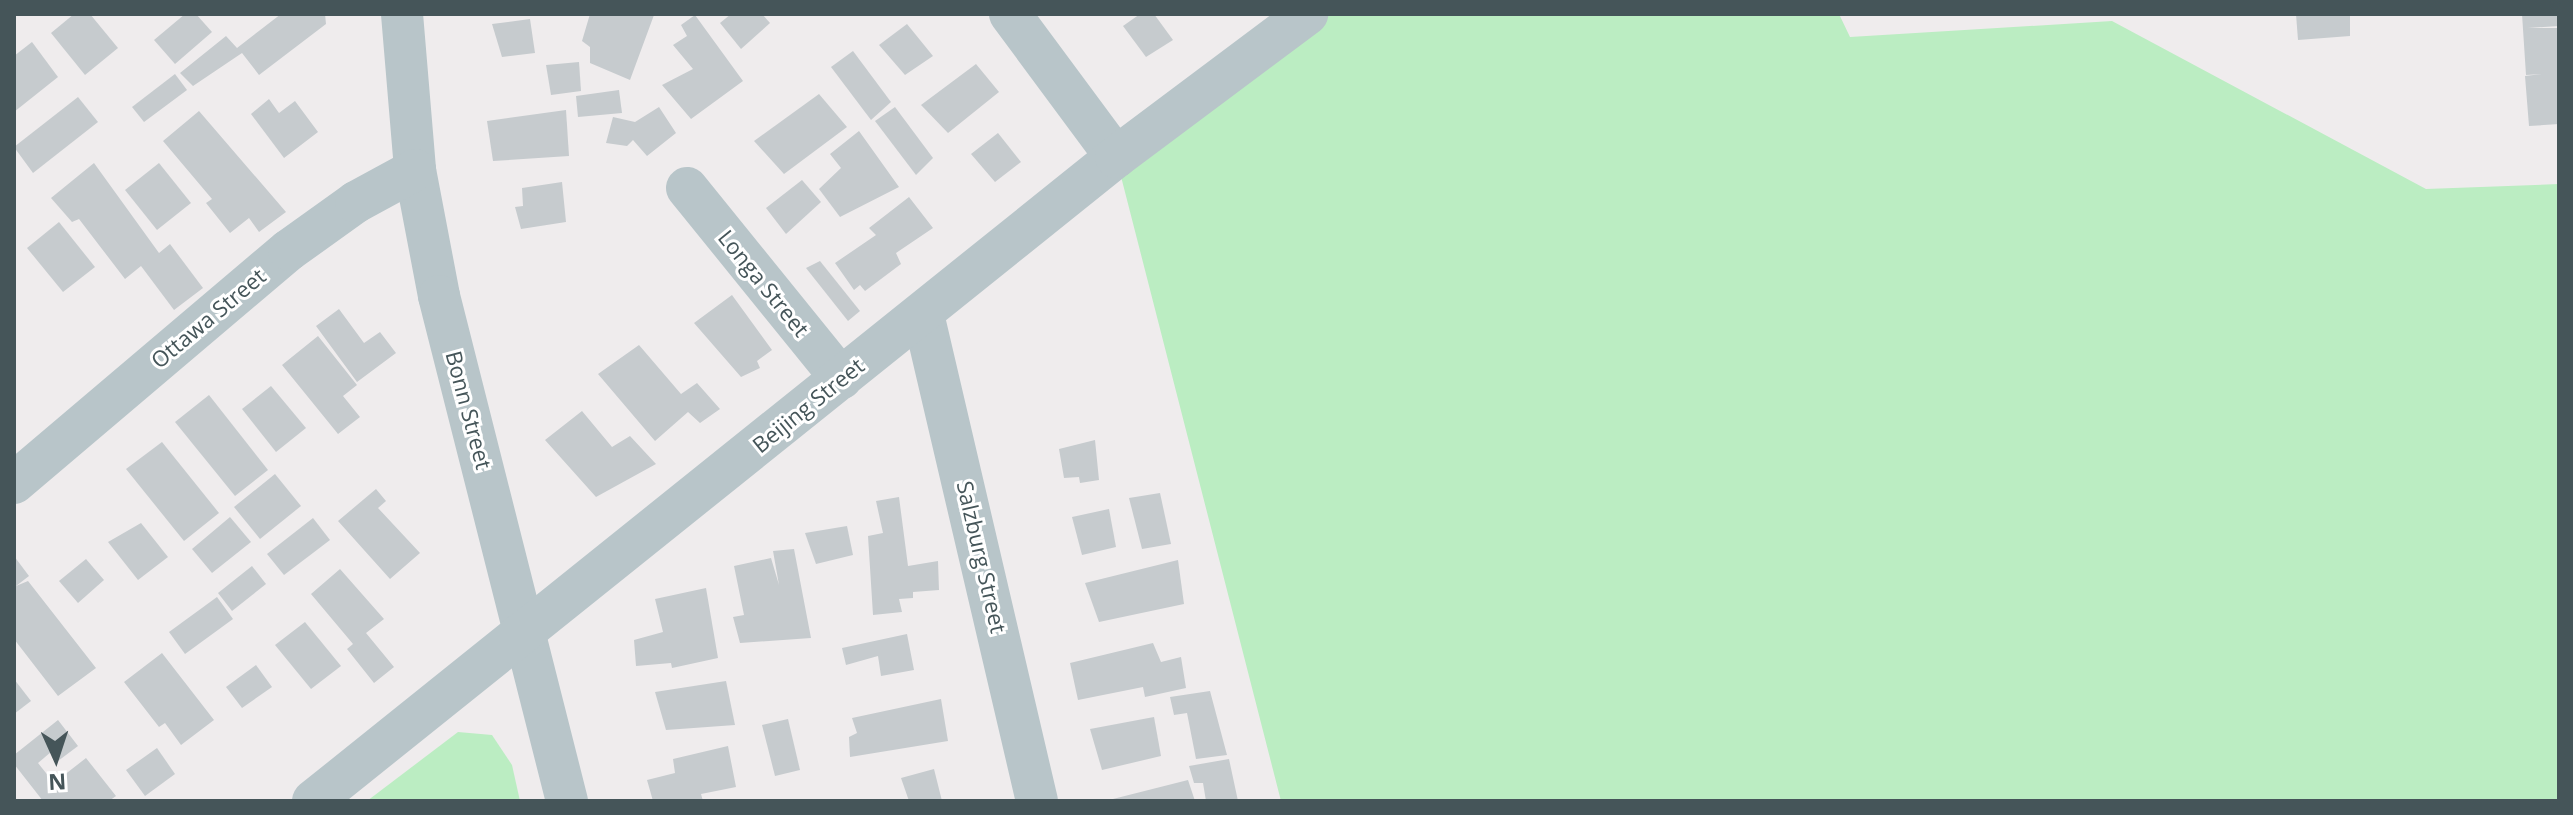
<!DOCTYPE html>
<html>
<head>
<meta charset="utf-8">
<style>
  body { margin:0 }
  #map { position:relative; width:2573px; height:815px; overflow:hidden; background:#efeced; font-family:"Open Sans",sans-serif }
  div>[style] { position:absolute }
  .green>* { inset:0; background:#bbedc2 }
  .building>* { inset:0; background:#c6cbce }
  .minor>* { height:42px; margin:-21px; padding:0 21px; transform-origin:21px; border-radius:21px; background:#b8c5c9 }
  span { translate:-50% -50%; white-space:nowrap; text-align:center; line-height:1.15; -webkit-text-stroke:6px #fff; paint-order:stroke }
  .street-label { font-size:22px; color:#455559 }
  .frame { position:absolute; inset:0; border:16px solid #455559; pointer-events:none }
  .north { position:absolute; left:16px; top:719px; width:80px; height:80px; -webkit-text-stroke:6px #fff; paint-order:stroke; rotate:177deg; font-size:22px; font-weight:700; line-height:32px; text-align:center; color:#455559 }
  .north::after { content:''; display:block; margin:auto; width:28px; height:36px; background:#455559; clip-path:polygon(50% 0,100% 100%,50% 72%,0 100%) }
</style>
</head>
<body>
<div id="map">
  <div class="green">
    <i style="clip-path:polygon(1307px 14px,1839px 14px,1850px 37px,2112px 21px,2426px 189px,2559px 184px,2559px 801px,1281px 801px,1116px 157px)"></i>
    <i style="clip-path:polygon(458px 732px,492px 735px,512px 765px,520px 801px,367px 801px)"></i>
  </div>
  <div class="building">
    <i style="clip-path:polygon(74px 14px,90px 14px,118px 48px,85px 75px,51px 33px)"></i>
    <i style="clip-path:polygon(185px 14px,196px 14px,212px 32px,175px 64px,154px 40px)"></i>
    <i style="clip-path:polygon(281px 14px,325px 14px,326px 24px,259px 75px,242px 53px,193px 86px,180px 73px,226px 36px,237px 48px)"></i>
    <i style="clip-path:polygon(590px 14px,654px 15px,630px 80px,590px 63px,590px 47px,582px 41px)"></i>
    <i style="clip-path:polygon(731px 14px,762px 14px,770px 23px,741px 49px,720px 23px)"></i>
    <i style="clip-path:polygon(1140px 14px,1154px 14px,1173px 40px,1146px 57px,1123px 26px)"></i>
    <i style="clip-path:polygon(2296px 14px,2350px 14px,2350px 36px,2298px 40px)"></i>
    <i style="clip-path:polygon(2522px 14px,2559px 14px,2559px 26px,2528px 28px,2559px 28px,2559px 124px,2529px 126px,2525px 76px,2543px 74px,2526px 75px)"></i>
    <i style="clip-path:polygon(695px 15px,743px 81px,691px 119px,662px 85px,693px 69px,673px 45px,687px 36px,681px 25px)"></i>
    <i style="clip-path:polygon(530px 19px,535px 53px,502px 57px,492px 24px)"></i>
    <i style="clip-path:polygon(907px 24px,933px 56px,905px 75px,879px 45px)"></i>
    <i style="clip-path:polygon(32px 42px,58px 77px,14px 112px,14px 56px)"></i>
    <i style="clip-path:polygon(853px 51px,891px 102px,871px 120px,831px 67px)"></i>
    <i style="clip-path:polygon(579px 62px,581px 91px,551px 95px,546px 65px)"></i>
    <i style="clip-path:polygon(976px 64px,999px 92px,948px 133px,921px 105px)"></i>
    <i style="clip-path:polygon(175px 74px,187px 90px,144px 122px,132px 107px)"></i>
    <i style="clip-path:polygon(619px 90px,622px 113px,578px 117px,576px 96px)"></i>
    <i style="clip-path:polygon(819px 94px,847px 127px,784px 174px,754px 141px)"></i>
    <i style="clip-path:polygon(78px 97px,98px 122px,33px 173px,14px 147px)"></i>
    <i style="clip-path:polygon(269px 99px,279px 113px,295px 101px,318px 132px,284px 158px,251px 114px)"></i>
    <i style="clip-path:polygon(659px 107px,676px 133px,647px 156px,633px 140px,627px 146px,606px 143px,613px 117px,635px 122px)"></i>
    <i style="clip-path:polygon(895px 107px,933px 158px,916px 175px,875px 121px)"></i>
    <i style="clip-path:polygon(566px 110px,569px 156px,493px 161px,487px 121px)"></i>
    <i style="clip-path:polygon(199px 111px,286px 212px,259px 232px,249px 218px,230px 233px,206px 203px,212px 199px,163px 141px)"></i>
    <i style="clip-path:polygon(859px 131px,899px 187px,840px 217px,819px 189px,841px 168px,830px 154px)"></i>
    <i style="clip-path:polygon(998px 133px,1021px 162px,995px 182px,971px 154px)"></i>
    <i style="clip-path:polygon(94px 163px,159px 253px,170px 244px,203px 288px,174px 310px,141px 266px,125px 279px,79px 219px,72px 222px,51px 198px)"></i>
    <i style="clip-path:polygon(159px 163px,191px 203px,157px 230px,125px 190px)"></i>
    <i style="clip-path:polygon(802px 180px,821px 202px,786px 234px,766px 208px)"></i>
    <i style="clip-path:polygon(562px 182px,566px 222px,521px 229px,515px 207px,523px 206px,522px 188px)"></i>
    <i style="clip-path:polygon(909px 197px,933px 228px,896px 253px,901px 264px,865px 291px,860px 285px,854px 290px,835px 263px,876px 235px,869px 228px)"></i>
    <i style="clip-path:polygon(59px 222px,95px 267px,63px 292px,27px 248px)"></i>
    <i style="clip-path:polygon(820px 261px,860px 311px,848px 321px,806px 268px)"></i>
    <i style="clip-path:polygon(732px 295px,772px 350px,757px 361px,760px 368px,741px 377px,694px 323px)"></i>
    <i style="clip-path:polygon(339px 309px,364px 343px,380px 332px,396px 353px,357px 382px,316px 326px)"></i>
    <i style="clip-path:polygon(318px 336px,357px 385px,343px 396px,360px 417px,338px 434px,282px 365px)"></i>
    <i style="clip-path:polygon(639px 345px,681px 394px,697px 383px,720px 409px,700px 423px,688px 412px,655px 441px,598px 374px)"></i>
    <i style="clip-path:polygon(271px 386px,306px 428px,276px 452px,242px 409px)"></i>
    <i style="clip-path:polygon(209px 395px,268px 470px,235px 496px,175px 422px)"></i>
    <i style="clip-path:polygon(582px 411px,612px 447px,630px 436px,656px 464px,596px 497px,545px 440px)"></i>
    <i style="clip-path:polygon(1095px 440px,1099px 480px,1080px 483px,1079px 477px,1064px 478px,1059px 449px)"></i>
    <i style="clip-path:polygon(162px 442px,219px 513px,184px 541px,126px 469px)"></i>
    <i style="clip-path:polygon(275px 474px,301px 506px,260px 539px,234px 507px)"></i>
    <i style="clip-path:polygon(376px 489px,386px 501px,378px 508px,420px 553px,390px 579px,338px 521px)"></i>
    <i style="clip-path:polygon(1160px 493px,1171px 544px,1142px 549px,1129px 498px)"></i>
    <i style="clip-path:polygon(899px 497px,908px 566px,938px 561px,939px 590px,913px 592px,913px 598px,899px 599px,902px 612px,873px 615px,868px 536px,883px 533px,876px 501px)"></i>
    <i style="clip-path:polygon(1109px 509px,1116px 547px,1082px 555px,1072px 517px)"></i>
    <i style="clip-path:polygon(230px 517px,251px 542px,212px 573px,192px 549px)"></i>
    <i style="clip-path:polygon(313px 518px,330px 540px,284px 575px,267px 554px)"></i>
    <i style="clip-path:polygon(141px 523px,168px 557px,138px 580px,108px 542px)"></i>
    <i style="clip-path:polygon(847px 526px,853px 555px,816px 564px,805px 533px)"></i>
    <i style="clip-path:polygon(794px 549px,811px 638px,740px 643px,733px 617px,744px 615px,734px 566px,771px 558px,779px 585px,773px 551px)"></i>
    <i style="clip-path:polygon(14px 556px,29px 576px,16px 586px,28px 581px,96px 668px,58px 696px,14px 639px)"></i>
    <i style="clip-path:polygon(86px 559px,104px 580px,78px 603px,59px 581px)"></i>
    <i style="clip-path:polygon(1178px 560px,1184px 604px,1099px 622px,1085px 583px)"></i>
    <i style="clip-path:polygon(252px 566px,266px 584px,232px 611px,218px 593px)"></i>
    <i style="clip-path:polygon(340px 569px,384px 619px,366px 633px,394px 667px,374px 683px,347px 649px,353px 644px,311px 594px)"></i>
    <i style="clip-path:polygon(706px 588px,718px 658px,672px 668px,671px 663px,636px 666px,634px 640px,663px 632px,655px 599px)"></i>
    <i style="clip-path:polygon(217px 597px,233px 619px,185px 654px,169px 632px)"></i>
    <i style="clip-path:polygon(305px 622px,341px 666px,311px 689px,275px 645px)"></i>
    <i style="clip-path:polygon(907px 634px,914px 670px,881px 676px,878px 656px,846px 665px,842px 648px)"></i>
    <i style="clip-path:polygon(1153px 643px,1161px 662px,1181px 657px,1186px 688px,1145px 697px,1143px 687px,1078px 700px,1070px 663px)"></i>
    <i style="clip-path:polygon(162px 653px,214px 720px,181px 745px,165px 723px,159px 727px,124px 682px)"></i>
    <i style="clip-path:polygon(256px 665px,272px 687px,242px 708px,226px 687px)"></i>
    <i style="clip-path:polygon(14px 679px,31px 701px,14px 714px)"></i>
    <i style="clip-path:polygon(726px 681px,735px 725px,666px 730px,655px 692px)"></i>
    <i style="clip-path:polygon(1210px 691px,1227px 755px,1196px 759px,1187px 713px,1174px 715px,1170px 697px)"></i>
    <i style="clip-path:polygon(941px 699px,948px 741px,850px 757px,849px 737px,857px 733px,852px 718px)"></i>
    <i style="clip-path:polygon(1154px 717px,1161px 756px,1102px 770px,1090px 729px)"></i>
    <i style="clip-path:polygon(788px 719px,800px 770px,775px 776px,762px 725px)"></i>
    <i style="clip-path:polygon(58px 720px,78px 746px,58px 761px,51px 752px,38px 763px,54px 783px,86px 758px,116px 796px,109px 801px,43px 801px,14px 764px,14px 755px)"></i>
    <i style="clip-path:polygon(728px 746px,736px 787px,701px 794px,703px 801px,653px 801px,647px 780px,675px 773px,673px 759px)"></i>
    <i style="clip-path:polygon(157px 748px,175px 774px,145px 796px,126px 770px)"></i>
    <i style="clip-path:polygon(1229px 759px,1238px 801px,1206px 801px,1203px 783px,1194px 783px,1189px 766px)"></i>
    <i style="clip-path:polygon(934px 769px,942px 801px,909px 801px,901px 778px)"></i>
    <i style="clip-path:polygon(1188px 780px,1195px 801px,1109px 801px,1109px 800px)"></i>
  </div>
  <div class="minor">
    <i style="left:402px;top:14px;width:157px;rotate:85.2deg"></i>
    <i style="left:415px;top:170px;width:128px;rotate:79.2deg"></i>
    <i style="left:439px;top:296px;width:521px;rotate:75.78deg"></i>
    <i style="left:1010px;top:14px;width:178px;rotate:53.5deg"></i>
    <i style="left:687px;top:188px;width:245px;rotate:51deg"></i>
    <i style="left:923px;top:314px;width:500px;rotate:76.83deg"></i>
    <i style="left:14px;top:483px;width:360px;rotate:-40.3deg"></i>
    <i style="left:289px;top:250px;width:82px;rotate:-35.6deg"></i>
    <i style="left:356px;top:202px;width:67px;rotate:-28.5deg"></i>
    <i style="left:313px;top:801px;width:1029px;rotate:-38.73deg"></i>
    <i style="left:1116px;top:157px;width:239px;rotate:-36.8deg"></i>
  </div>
  <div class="street-label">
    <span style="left:764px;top:283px;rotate:51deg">Longa Street</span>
    <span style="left:208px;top:318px;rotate:-40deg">Ottawa Street</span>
    <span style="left:808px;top:405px;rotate:-39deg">Beijing Street</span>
    <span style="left:469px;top:410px;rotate:75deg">Bonn Street</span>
    <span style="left:982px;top:557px;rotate:77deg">Salzburg Street</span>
  </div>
  <div class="frame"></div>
  <div class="north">N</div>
</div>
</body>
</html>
